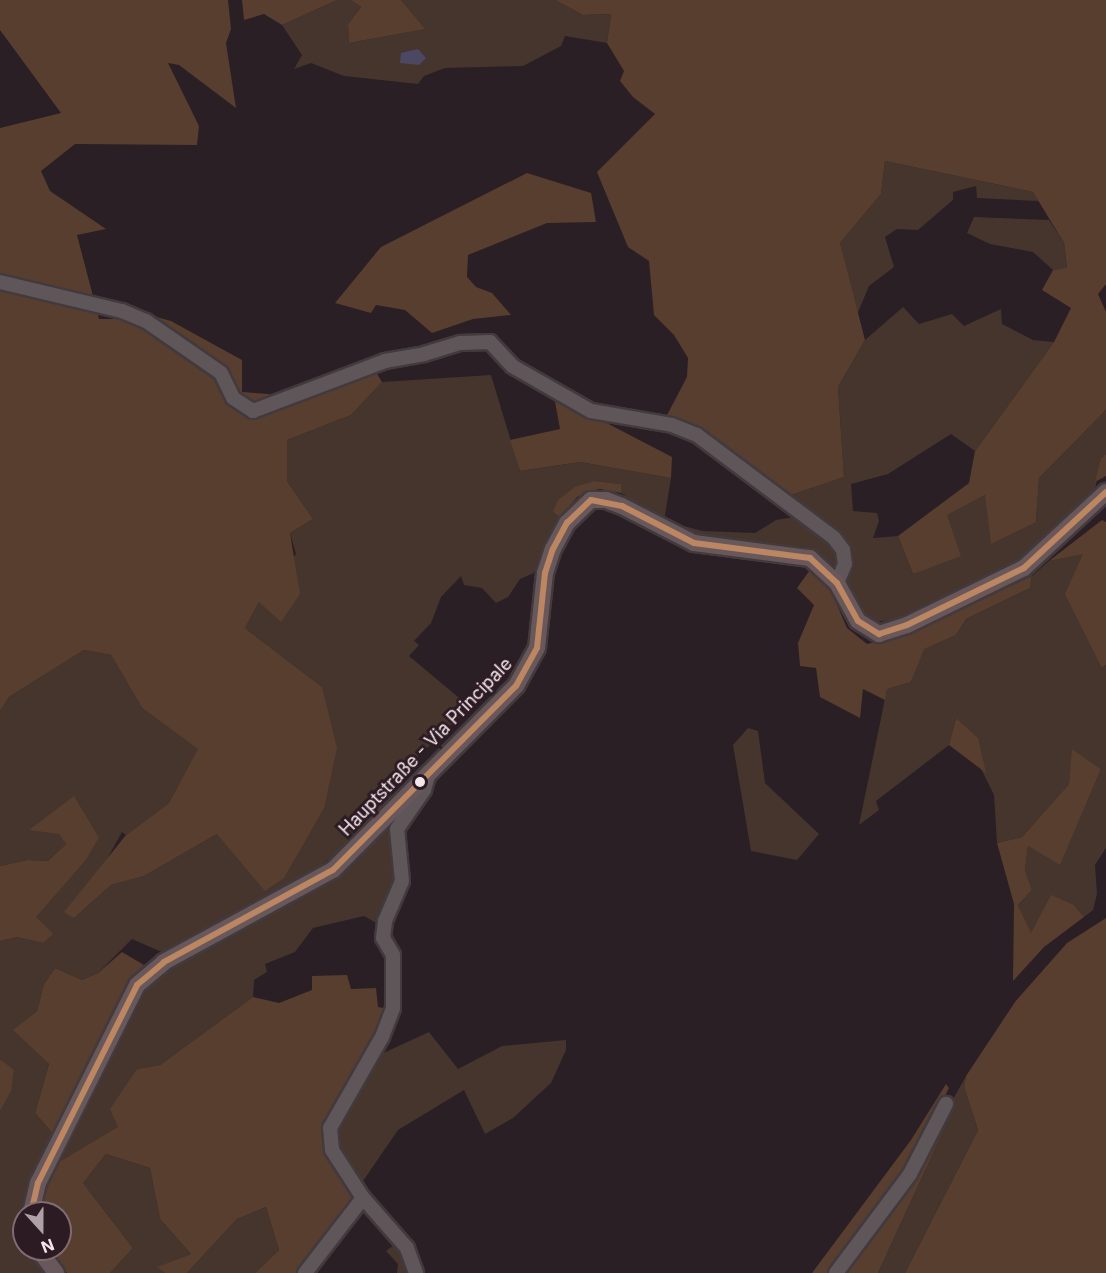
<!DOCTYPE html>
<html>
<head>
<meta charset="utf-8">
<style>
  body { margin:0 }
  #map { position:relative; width:1106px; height:1273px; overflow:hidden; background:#291f24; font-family:Inter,sans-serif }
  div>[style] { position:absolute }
  .green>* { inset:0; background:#45352c }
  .forest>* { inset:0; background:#583e2e }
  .water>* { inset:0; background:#4c4864 }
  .roads { filter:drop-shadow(2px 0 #423a3d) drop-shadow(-2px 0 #423a3d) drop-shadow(0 2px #423a3d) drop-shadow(0 -2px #423a3d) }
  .minor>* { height:14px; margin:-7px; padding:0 7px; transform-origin:7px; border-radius:7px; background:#5f565a }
  .major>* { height:16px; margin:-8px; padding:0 8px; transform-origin:8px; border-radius:8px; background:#68585b }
  .bus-1>* { height:6px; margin:-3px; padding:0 3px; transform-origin:3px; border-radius:3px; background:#bb8660 }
  .dots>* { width:16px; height:16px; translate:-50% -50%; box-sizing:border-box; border:3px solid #2d1b23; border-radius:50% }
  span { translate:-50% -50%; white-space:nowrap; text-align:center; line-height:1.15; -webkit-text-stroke:6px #2d1b23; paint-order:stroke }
  .street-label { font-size:18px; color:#f4e7ec }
  .north { position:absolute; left:12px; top:1201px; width:60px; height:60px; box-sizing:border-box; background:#2d1b23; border:2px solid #7d6d73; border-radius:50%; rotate:159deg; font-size:16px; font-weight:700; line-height:24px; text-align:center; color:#f4e7ec }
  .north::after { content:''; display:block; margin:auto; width:21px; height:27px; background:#ada1a6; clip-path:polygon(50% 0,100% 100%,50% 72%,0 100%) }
</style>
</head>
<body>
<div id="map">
  <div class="green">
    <i style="clip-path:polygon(337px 0,351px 0,361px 7px,348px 24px,349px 43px,424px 29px,401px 0,555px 0,583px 15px,611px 14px,607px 43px,565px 36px,561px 46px,523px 66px,445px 68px,424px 76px,418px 84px,344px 76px,311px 63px,294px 69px,302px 55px,282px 25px)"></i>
    <i style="clip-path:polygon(885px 161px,1033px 192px,1039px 201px,977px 198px,976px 186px,953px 192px,953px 200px,918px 230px,897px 229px,885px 237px,894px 267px,869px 286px,856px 317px,840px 243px,881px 194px)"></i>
    <i style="clip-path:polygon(974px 217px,1049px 220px,1064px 243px,1067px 269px,1053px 270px,1033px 252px,990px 244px,967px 233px)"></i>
    <i style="clip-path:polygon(903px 307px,919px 324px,952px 314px,964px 326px,1001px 309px,1002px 324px,1033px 340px,1054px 342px,975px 451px,951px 434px,888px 474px,851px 484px,853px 511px,877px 513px,879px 521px,873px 538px,898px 536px,913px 574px,946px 515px,985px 495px,1036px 522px,1039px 478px,1106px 410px,1106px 454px,1101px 458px,1095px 490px,1081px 507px,1022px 561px,893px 620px,874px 622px,862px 611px,837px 567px,806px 547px,733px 541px,680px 530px,664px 521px,621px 493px,621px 484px,594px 481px,553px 512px,560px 518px,545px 542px,534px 573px,520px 579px,508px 597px,496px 603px,482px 588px,464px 585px,461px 576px,441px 597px,431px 623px,414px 641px,419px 645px,409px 656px,470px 707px,400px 774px,393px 793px,353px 840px,304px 878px,164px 953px,132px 939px,98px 973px,82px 980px,55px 968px,44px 984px,37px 1011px,14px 1030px,49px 1064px,35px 1113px,54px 1135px,24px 1199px,21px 1222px,24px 1249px,29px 1249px,47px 1273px,0 1273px,0 1111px,14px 1071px,0 1059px,0 941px,17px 937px,43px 943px,54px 934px,35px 917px,86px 860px,99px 838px,30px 830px,59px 833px,66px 844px,48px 861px,28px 860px,0 866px,0 711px,9px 697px,84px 650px,111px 655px,142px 708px,199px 749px,169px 803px,126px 835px,122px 832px,74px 918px,111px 885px,144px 876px,217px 834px,322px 687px,245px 628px,259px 602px,296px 554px,290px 533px,313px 519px,287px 481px,287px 440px,351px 415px,382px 382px,491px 375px,520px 471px,580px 462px,671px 478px,664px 521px,703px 531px,755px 533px,776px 520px,794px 517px,791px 495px,844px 477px,838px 387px,865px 340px)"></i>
    <i style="clip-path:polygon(1083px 553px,1102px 668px,1106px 665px,1106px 848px,1095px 865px,1097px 894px,1093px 910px,1084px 917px,1074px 905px,1031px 934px,1018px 905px,1032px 890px,1025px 870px,1028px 846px,1060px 864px,1101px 769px,1073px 750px,1069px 784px,1022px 837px,997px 843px,994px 795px,956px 718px,949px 745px,876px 801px,879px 810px,859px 825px,887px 689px,911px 682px,923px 649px,956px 635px,966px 619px,1030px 588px,1032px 576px,1049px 561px)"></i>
    <i style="clip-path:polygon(748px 728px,758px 731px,765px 783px,819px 834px,797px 860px,751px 851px,733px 745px)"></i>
    <i style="clip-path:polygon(394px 817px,391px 833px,397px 880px,378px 924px,364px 916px,313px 928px,295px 952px,265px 964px,267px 972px,254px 980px,253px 997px,160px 1065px,137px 1069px,119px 1127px,57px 1163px,139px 995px,161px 972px,336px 876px)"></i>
    <i style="clip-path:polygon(429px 1032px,458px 1069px,502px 1046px,566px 1040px,566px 1050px,551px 1083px,513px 1118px,485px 1134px,464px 1090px,398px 1130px,361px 1184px,335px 1144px,336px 1128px,377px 1056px)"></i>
    <i style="clip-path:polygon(966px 1076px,964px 1087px,978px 1130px,905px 1273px,878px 1273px,946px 1125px,942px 1119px)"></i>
    <i style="clip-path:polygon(106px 1154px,150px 1168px,160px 1219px,191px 1254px,158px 1267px,165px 1273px,110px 1273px,133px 1248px,83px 1183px)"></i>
    <i style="clip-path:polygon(266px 1207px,279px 1250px,255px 1273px,187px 1273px,237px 1219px)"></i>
    <i style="clip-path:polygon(398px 1242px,413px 1273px,397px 1273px,398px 1264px,386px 1251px)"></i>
  </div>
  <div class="forest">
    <i style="clip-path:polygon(0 0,228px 0,231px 29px,226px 43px,236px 108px,179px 65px,168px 63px,199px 126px,197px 145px,75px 144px,41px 171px,50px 191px,106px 229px,77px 235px,99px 319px,124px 319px,142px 313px,171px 321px,242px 360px,242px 392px,269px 394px,275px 408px,374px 369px,382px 382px,351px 415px,287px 440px,287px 481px,313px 519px,290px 533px,300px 594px,281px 622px,259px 602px,245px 628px,322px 687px,337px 748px,324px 808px,284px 878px,265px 891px,217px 834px,144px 876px,111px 885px,74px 918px,64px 912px,126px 835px,169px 803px,198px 749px,142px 708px,111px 655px,84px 650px,9px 697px,0 711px,0 128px,61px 113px,0 30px)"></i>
    <i style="clip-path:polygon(242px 0,337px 0,282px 25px,264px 14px,244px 20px)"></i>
    <i style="clip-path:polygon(351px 0,401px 0,425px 29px,349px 43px,348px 24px,361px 7px)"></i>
    <i style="clip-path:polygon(468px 0,1106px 0,1106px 284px,1098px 294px,1106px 312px,1106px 410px,1039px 478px,1036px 522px,991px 544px,985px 495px,947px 515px,961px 556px,913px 574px,898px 536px,969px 483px,975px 451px,1054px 342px,1071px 308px,1042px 290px,1053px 270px,1067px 268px,1064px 243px,1033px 192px,885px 161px,881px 194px,840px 243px,865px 340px,838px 387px,844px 477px,791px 495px,665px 419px,687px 377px,688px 358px,674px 335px,654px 315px,649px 261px,628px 247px,597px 172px,655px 114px,633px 97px,620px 81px,624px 71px,607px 43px,611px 14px,583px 15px,555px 0)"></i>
    <i style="clip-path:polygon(527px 173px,591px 193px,596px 222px,547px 223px,468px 255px,467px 277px,476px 287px,492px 293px,511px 315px,473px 319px,432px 333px,405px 310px,376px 305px,371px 313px,335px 303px,381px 247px)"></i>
    <i style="clip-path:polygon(554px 396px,584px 416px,597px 418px,672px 457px,671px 478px,580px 462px,520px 471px,510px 440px,560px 429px)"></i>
    <i style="clip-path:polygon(1106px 454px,1106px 476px,1095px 482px,1101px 458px)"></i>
    <i style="clip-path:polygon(594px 481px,621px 484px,621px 493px,600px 489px,590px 491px,577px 497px,560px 518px,553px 512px,558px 500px,575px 487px)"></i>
    <i style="clip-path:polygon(1102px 520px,1106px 522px,1106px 665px,1102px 668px,1065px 594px,1083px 554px,1049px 561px)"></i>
    <i style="clip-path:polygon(810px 570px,831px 591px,847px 628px,867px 644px,902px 636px,1032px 576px,1030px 588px,966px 619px,956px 635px,924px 649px,911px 682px,887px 689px,885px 700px,863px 689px,860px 718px,820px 697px,816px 668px,800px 666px,798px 643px,814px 605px,797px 588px)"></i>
    <i style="clip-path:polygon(956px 718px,978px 738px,986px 773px,949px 745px)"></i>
    <i style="clip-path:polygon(1072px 749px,1101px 769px,1060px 865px,1028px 846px,1025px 870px,1032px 890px,1018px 905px,1031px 933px,1051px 895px,1074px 905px,1084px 917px,1044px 947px,1013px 981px,1014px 904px,997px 843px,1022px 837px,1069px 784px)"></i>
    <i style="clip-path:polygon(74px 796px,99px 838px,86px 860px,36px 917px,54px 934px,43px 943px,17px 937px,0 941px,0 866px,28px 860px,48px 861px,66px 844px,59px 834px,29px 830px)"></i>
    <i style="clip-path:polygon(1106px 918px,1106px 1273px,905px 1273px,978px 1130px,964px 1087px,966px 1076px,1015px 1002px,1067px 943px)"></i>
    <i style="clip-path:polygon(122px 952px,144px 965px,54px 1135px,35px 1113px,49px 1064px,13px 1030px,37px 1011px,44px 984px,55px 968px,82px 980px,98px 973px)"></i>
    <i style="clip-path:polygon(347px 975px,351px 989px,376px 988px,378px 1007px,388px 1009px,379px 1035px,322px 1127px,325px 1149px,356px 1198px,299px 1273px,255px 1273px,279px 1250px,266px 1207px,237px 1219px,187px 1273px,165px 1273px,157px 1267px,191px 1254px,160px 1219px,150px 1168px,106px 1154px,83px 1183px,133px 1248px,110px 1273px,67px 1273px,50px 1249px,60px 1249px,60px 1213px,38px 1213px,38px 1204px,57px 1163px,118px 1127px,110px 1109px,137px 1069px,160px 1065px,253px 997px,279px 1003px,312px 990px,312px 976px)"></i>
    <i style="clip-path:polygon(0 1059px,14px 1070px,11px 1091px,0 1111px)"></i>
    <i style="clip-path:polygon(946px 1084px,949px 1088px,908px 1168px,830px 1273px,812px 1273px,911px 1140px)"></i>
    <i style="clip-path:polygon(942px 1119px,946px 1125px,878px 1273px,840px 1273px)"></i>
  </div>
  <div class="water">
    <i style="clip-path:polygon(418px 49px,426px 58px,419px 65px,400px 63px,401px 53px)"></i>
  </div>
  <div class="roads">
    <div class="minor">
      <i style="left:0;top:282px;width:125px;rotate:13.4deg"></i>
      <i style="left:122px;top:311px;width:26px;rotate:23deg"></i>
      <i style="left:146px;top:321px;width:91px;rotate:34.7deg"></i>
      <i style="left:221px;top:373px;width:28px;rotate:64deg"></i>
      <i style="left:233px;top:398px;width:24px;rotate:33deg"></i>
      <i style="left:253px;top:411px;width:141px;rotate:-20.7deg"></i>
      <i style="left:385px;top:361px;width:40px;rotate:-10deg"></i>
      <i style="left:424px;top:354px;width:38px;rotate:-17deg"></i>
      <i style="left:460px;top:343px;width:30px;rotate:-2deg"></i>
      <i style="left:490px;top:342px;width:33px;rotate:47deg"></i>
      <i style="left:512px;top:366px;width:91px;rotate:29.7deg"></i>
      <i style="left:591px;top:411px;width:82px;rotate:9.8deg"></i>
      <i style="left:672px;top:425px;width:27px;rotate:22deg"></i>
      <i style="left:697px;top:435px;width:171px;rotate:36.9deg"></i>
      <i style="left:834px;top:538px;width:15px;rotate:53deg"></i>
      <i style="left:843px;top:550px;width:14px;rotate:82deg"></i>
      <i style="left:845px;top:564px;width:21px;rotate:113deg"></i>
      <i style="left:305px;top:1273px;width:95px;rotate:-52.3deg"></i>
      <i style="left:416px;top:1273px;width:27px;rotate:-110deg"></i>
      <i style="left:407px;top:1248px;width:67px;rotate:-131.3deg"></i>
      <i style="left:363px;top:1198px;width:57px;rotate:-122.9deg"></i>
      <i style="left:332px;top:1150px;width:22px;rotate:-95deg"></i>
      <i style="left:330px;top:1128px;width:105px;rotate:-60.3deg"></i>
      <i style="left:382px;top:1037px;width:31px;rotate:-69deg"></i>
      <i style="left:393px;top:1008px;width:53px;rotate:-90deg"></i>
      <i style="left:393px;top:955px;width:20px;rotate:-120deg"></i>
      <i style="left:383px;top:938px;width:17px;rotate:-83deg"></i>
      <i style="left:385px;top:921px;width:43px;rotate:-67deg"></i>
      <i style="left:402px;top:881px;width:52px;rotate:-95.5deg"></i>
      <i style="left:397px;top:829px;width:47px;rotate:-55.3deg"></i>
      <i style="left:424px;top:790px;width:19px;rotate:-74deg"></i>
      <i style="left:836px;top:1273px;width:124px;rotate:-53.2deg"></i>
      <i style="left:910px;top:1174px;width:79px;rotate:-62.8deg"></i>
    </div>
    <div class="major">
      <i style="left:31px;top:1213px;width:31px;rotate:-77deg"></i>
      <i style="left:38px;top:1183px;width:221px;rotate:-63.4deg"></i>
      <i style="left:137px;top:985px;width:35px;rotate:-40deg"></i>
      <i style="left:164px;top:962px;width:192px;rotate:-28.6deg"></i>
      <i style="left:333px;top:870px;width:260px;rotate:-45.2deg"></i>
      <i style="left:516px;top:686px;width:43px;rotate:-61.1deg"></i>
      <i style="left:537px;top:648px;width:75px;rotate:-83.9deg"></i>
      <i style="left:545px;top:573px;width:25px;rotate:-72deg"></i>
      <i style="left:553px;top:549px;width:30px;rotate:-62deg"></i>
      <i style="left:567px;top:523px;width:33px;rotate:-44deg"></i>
      <i style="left:591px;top:500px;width:15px"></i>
      <i style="left:606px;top:500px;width:17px;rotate:21deg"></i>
      <i style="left:622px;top:506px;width:81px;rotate:27.2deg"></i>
      <i style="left:694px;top:543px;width:117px;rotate:7.4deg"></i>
      <i style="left:810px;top:558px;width:37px;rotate:43deg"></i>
      <i style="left:837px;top:583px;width:43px;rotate:61.1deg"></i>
      <i style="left:858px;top:621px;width:25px;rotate:32deg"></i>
      <i style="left:879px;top:634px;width:29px;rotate:-18deg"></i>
      <i style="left:907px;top:625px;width:130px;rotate:-26deg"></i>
      <i style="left:1024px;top:568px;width:112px;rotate:-42.8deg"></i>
      <i style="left:38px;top:1249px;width:30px;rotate:53deg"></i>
    </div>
  </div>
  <div class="bus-1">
    <i style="left:31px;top:1213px;width:31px;rotate:-77deg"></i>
    <i style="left:38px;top:1183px;width:221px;rotate:-63.4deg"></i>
    <i style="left:137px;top:985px;width:35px;rotate:-40deg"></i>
    <i style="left:164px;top:962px;width:192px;rotate:-28.6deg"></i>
    <i style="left:333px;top:870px;width:260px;rotate:-45.2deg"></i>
    <i style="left:516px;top:686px;width:43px;rotate:-61.1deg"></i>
    <i style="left:537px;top:648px;width:75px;rotate:-83.9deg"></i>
    <i style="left:545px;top:573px;width:25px;rotate:-72deg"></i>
    <i style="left:553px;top:549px;width:30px;rotate:-62deg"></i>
    <i style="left:567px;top:523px;width:33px;rotate:-44deg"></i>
    <i style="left:591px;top:500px;width:32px;rotate:11deg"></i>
    <i style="left:622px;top:506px;width:81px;rotate:27.2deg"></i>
    <i style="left:694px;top:543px;width:117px;rotate:7.4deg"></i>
    <i style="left:810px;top:558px;width:37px;rotate:43deg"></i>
    <i style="left:837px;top:583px;width:43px;rotate:61.1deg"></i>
    <i style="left:858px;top:621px;width:25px;rotate:32deg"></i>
    <i style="left:879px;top:634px;width:29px;rotate:-18deg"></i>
    <i style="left:907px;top:625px;width:130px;rotate:-26deg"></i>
    <i style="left:1024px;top:568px;width:112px;rotate:-42.8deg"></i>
  </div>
  <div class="dots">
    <i style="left:420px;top:782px;background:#f4e7ec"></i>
  </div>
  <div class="street-label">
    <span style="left:426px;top:747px;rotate:-46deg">Hauptstraße - Via Principale</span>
  </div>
  <div class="north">N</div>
</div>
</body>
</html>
